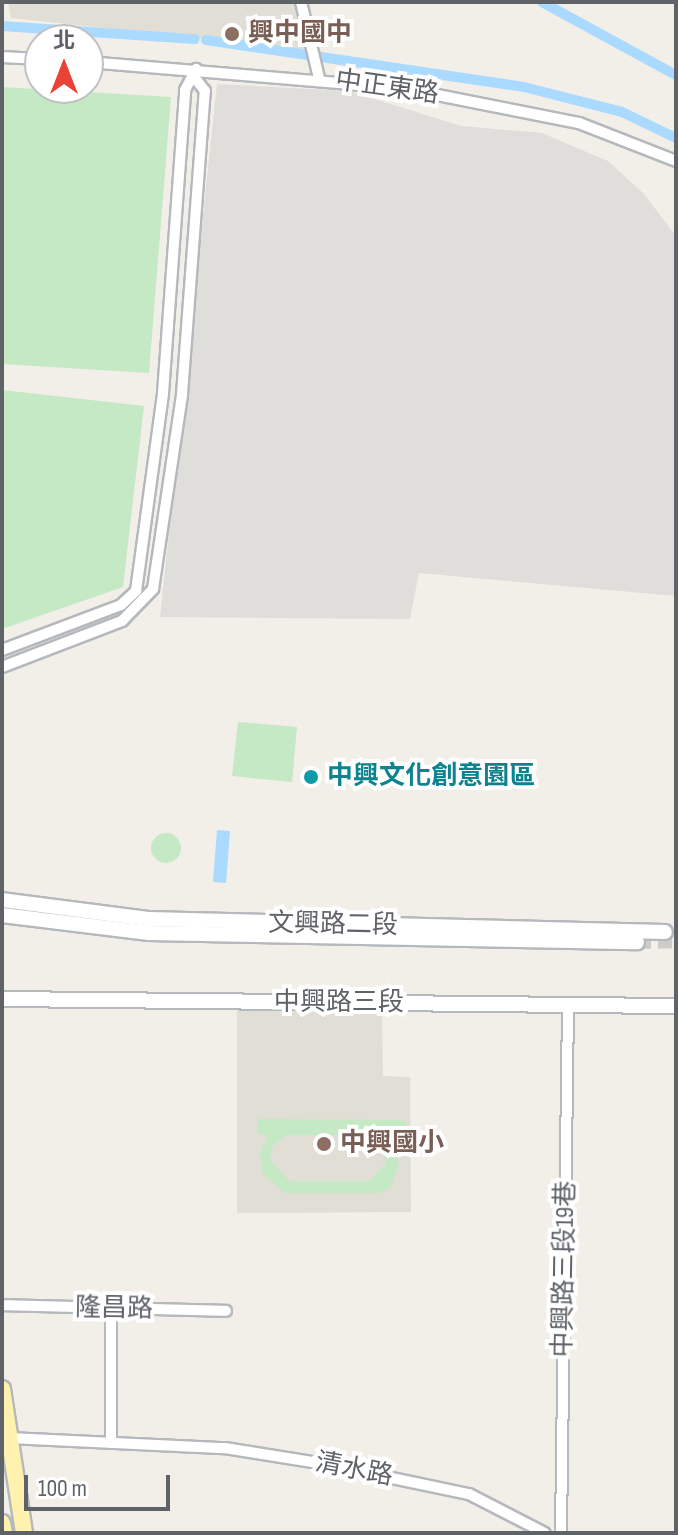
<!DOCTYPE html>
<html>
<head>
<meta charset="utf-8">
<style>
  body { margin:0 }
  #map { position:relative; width:678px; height:1535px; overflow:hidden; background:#f1efe8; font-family:"Sofia Sans Condensed","Noto Sans TC",sans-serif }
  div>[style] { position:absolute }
  .industrial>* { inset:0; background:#e0deda }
  .education>* { inset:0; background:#e1ded6 }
  .green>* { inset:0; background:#c5e8c5 }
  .round { border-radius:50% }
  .water>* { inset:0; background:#aadaff }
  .canal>* { height:10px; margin:-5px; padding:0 5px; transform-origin:5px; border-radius:5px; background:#aadaff }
  .tertiary-tunnel>* { height:14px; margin-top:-7px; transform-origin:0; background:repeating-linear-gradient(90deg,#ccccc8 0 14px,transparent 0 21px) }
  .roads { filter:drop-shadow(2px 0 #b5b8bc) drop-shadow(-2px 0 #b5b8bc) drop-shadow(0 2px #b5b8bc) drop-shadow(0 -2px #b5b8bc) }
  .minor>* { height:10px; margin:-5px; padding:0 5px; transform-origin:5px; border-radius:5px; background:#fff }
  .tertiary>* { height:14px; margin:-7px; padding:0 7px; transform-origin:7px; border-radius:7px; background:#fff }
  .primary>* { height:16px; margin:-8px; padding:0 8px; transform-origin:8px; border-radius:8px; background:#fff2af }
  .dots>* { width:22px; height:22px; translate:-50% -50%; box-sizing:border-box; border:4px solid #fff; border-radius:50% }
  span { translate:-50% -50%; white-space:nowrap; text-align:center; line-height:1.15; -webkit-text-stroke:8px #fff; paint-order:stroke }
  .education-label { font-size:26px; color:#785e54; font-weight:700 }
  .left { translate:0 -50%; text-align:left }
  .street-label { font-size:26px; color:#5f6368 }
  .culture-label { font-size:26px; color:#0d838f; font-weight:700 }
  .frame { position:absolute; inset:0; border:4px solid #5f6368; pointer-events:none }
  .north { position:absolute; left:24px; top:24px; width:80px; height:80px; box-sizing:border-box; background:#fff; border:2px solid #bfc1c3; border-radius:50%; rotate:0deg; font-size:22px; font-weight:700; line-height:32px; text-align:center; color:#5f6368 }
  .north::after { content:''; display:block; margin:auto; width:28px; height:36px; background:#ea4335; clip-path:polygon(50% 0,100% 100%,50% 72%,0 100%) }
  .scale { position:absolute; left:24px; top:1475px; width:146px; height:36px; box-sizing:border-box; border:4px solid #5f6368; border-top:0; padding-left:10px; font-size:24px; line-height:28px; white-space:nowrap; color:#5f6368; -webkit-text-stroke:6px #fff; paint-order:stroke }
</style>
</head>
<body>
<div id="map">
  <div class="industrial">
    <i style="clip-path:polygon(217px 84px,349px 91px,461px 126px,542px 133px,608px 161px,644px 194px,676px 236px,676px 596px,419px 573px,410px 619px,160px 617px)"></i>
  </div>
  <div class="education">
    <i style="clip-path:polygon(8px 2px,295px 2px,309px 50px,11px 18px)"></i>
    <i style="clip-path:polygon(237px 1005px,382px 1005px,383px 1076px,410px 1077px,411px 1212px,237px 1213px)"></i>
  </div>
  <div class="green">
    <i style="clip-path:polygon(2px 87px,171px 97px,149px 373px,2px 364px)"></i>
    <i style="clip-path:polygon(2px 390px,144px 406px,123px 587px,2px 629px)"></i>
    <i style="clip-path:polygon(238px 722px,297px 727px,292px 782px,232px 776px)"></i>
    <i class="round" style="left:151px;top:833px;width:30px;height:30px"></i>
    <i style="clip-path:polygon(evenodd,257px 1119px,406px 1120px,407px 1134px,390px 1134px,399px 1165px,390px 1187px,379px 1193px,284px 1193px,263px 1174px,260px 1153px,268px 1135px,257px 1134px,257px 1119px,288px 1135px,367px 1135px,380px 1143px,386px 1163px,370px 1181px,289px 1181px,270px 1160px,273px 1145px,288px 1135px)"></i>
  </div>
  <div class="water">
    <i style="clip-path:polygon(217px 830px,230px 831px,226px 883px,213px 882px)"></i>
  </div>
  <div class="canal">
    <i style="left:542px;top:2px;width:153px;rotate:28.6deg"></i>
    <i style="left:2px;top:26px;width:193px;rotate:3.9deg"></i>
    <i style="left:206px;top:40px;width:321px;rotate:8.4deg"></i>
    <i style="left:524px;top:87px;width:101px;rotate:14.3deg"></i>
    <i style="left:622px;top:112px;width:60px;rotate:25.7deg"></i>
  </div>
  <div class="tertiary-tunnel">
    <i style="left:637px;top:942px;width:39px;rotate:-1deg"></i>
  </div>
  <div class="roads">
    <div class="minor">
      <i style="left:301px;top:2px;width:78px;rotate:76.7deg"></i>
      <i style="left:2px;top:57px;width:38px;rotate:3deg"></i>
      <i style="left:88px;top:62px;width:320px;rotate:4.8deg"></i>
      <i style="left:407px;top:89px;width:175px;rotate:11.2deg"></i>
      <i style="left:579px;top:123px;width:104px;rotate:21.4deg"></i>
      <i style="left:2px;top:650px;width:127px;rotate:-20.7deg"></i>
      <i style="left:121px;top:605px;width:21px;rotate:-43deg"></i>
      <i style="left:136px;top:591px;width:200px;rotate:-82.2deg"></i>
      <i style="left:163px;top:393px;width:304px;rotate:-85.8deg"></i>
      <i style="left:185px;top:90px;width:24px;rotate:-62deg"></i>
      <i style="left:2px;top:667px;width:129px;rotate:-21deg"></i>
      <i style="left:122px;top:621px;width:45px;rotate:-45.9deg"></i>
      <i style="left:153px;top:589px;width:197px;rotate:-81.5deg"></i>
      <i style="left:182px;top:394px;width:304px;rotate:-85.7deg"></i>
      <i style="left:205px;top:91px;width:16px;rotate:-128deg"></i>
      <i style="left:2px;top:1305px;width:224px;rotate:1.5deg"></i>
      <i style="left:111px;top:1309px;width:134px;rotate:90deg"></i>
      <i style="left:9px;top:1438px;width:216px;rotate:2.7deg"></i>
      <i style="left:225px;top:1448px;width:101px;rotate:9.1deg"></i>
      <i style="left:325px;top:1464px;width:147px;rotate:11.8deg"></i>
      <i style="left:469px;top:1494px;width:85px;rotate:27.2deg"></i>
      <i style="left:561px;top:1533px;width:527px;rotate:-89.24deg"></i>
    </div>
    <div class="tertiary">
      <i style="left:2px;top:900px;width:148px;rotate:7.4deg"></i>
      <i style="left:149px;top:919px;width:516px;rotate:1.44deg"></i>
      <i style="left:2px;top:915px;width:148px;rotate:7deg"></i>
      <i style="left:149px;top:933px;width:488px;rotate:1.1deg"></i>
      <i style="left:2px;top:999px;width:674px;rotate:0.6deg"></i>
    </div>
    <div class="primary">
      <i style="left:2px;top:1389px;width:146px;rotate:81.3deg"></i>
      <i style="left:2px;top:1523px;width:10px;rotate:79deg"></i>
    </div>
  </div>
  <div class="dots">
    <i style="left:232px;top:34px;background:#8d6e63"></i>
    <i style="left:311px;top:777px;background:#0f9aa8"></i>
    <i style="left:324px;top:1144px;background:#8d6e63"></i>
  </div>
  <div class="education-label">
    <span class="left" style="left:248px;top:34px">興中國中</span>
    <span class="left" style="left:340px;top:1144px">中興國小</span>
  </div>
  <div class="street-label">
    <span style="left:387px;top:88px;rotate:8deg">中正東路</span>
    <span style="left:333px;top:925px;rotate:1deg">文興路二段</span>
    <span style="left:339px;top:1003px">中興路三段</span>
    <span style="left:565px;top:1269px;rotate:-89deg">中興路三段19巷</span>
    <span style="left:114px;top:1309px;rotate:1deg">隆昌路</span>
    <span style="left:354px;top:1470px;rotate:11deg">清水路</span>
  </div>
  <div class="culture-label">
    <span class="left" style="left:327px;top:777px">中興文化創意園區</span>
  </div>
  <div class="frame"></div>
  <div class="north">北</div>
  <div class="scale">100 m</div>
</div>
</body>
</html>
